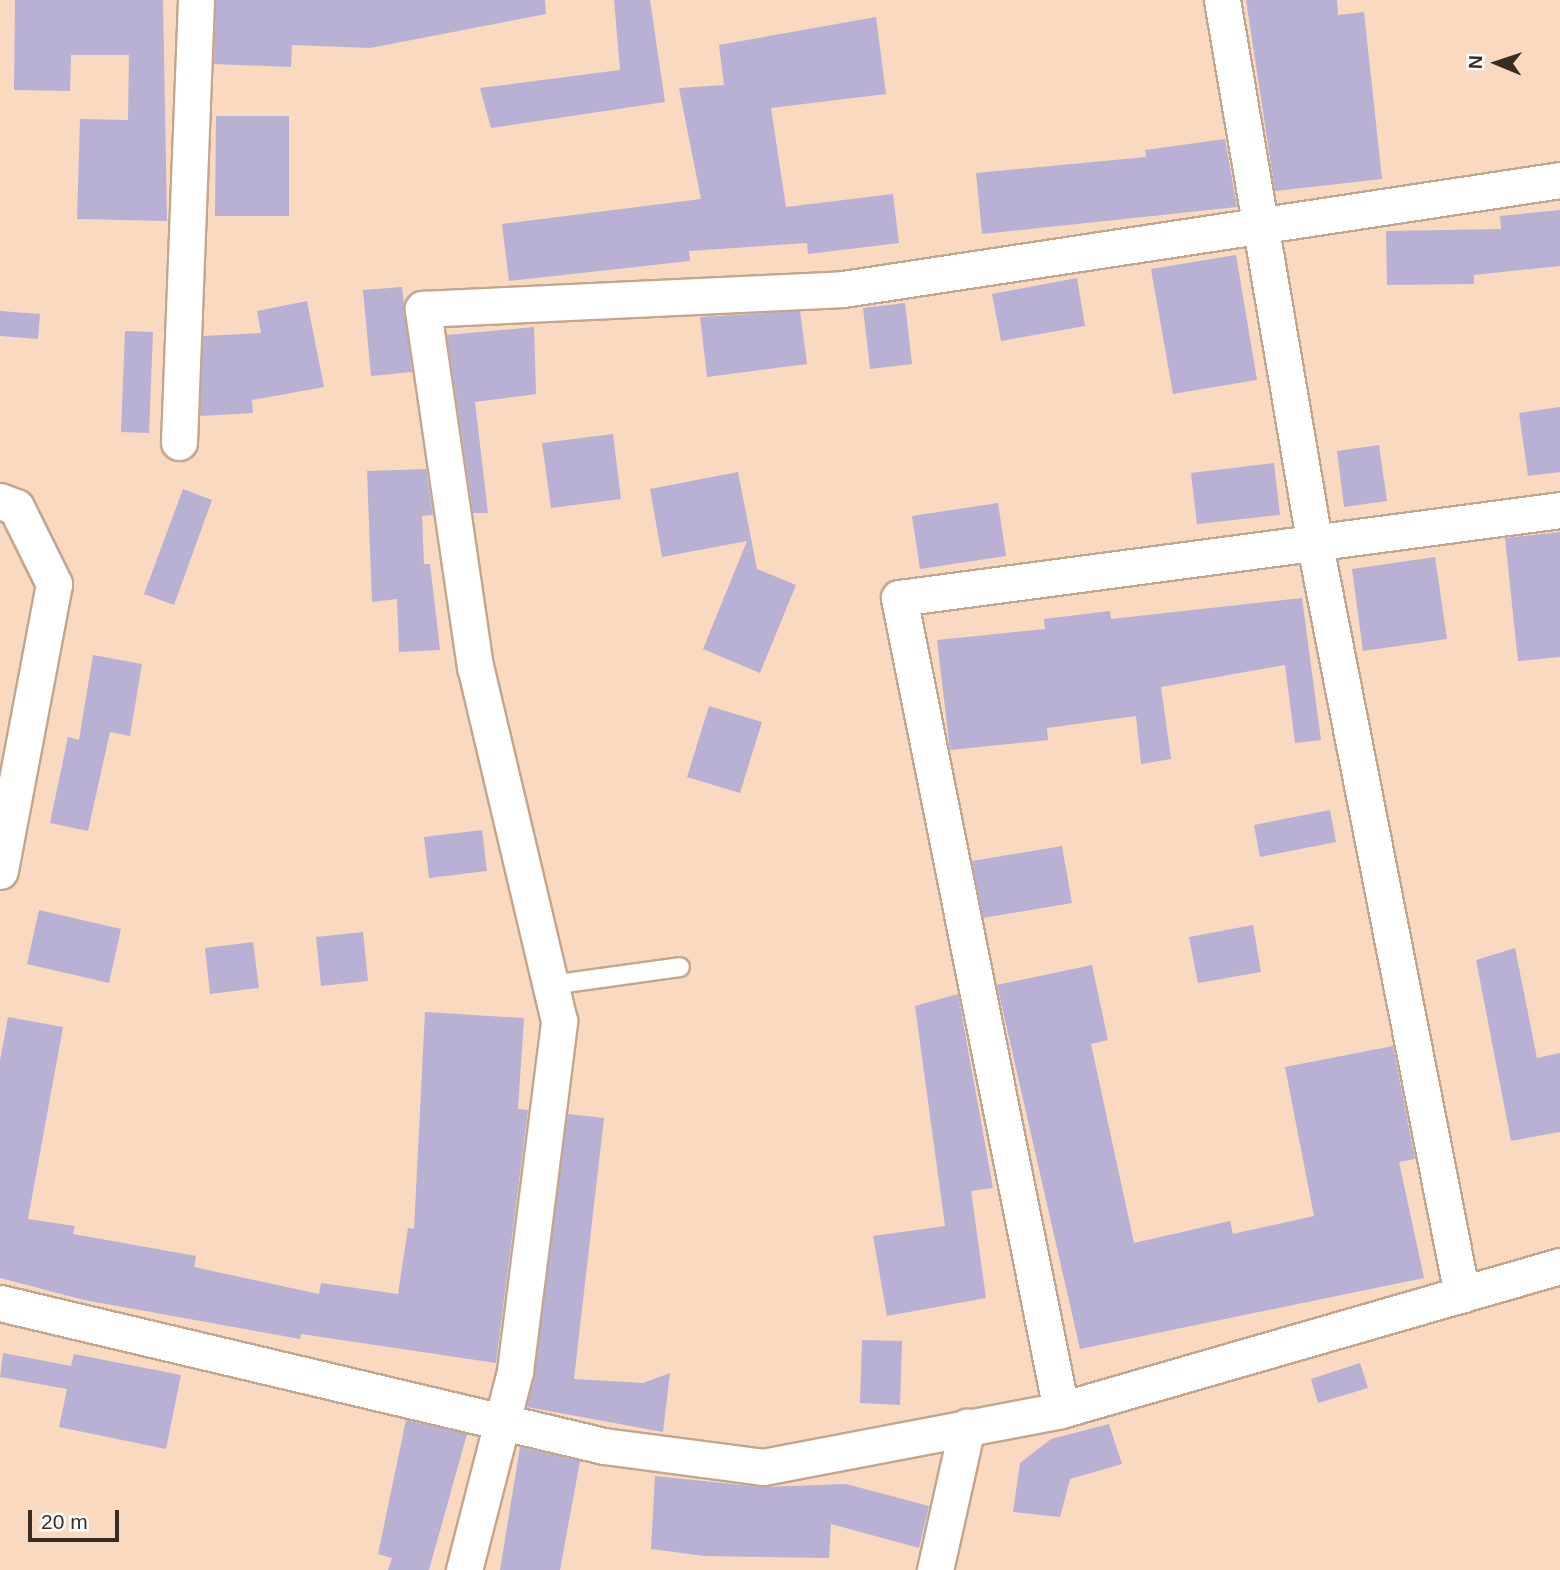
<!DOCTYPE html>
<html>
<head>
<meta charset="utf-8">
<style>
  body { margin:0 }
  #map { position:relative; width:1560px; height:1570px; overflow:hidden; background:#fad9c1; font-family:Helvetica,sans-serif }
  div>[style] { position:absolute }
  .building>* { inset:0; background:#b8b1d4 }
  .roads { filter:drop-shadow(2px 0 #c4a58d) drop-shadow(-2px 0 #c4a58d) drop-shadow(0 2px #c4a58d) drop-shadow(0 -2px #c4a58d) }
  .lane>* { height:18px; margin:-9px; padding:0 9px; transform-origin:9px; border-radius:9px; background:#fff }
  .street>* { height:35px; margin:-17.5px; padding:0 17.5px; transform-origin:17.5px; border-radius:17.5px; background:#fff }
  span { translate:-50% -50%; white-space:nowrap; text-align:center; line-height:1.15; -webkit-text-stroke:5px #fff; paint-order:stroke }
  .north { position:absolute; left:1462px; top:28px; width:70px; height:70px; -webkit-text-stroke:5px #fff; paint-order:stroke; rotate:272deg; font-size:19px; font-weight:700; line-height:28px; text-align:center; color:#392c23 }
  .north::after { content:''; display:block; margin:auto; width:24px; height:32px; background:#392c23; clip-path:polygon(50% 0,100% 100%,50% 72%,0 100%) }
  .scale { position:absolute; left:28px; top:1510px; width:91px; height:32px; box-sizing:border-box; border:4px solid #392c23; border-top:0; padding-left:9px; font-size:21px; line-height:24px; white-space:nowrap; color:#392c23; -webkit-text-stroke:5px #fff; paint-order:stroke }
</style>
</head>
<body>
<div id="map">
  <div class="building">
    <i style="clip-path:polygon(15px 0,163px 0,167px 221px,77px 219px,80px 119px,128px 120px,129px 55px,71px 55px,70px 91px,14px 90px)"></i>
    <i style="clip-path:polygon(216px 0,545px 0,546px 14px,370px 48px,292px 45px,291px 67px,214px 64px)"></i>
    <i style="clip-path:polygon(614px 0,650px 0,665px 102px,491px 128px,480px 88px,620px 70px)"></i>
    <i style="clip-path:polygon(1246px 0,1337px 0,1338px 15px,1364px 12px,1382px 179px,1275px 191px)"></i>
    <i style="clip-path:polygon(876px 17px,886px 94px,771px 108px,786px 207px,893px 194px,899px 243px,808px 254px,807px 243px,689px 251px,690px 261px,509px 281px,502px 224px,701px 199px,679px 88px,724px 85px,719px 45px)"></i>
    <i style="clip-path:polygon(216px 116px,289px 116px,289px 216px,215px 216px)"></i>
    <i style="clip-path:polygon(1225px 139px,1237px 207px,982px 234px,976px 173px,1146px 157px,1145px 150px)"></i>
    <i style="clip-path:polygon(1560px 210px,1560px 266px,1474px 275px,1474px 284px,1387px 285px,1386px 231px,1501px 229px,1500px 216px)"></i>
    <i style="clip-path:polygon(1236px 255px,1257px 380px,1173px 394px,1151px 269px)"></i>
    <i style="clip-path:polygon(1077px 278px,1085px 326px,1001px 341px,992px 294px)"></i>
    <i style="clip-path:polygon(402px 287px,412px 372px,371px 376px,363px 290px)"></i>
    <i style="clip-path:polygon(307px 301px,324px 387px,252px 400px,253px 413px,200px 416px,203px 336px,261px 333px,257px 311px)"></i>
    <i style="clip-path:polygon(905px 303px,912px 364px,870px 369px,863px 308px)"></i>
    <i style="clip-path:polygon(0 311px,40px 314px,38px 339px,0 336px)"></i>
    <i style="clip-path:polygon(800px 311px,807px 364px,707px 377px,700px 317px)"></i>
    <i style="clip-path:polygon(534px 327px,536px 394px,475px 402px,488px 513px,473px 513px,447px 335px)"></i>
    <i style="clip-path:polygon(125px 331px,153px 332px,149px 433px,121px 432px)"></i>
    <i style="clip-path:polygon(1560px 407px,1560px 472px,1528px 476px,1519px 413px)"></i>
    <i style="clip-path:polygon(613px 434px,621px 499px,551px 508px,542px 443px)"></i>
    <i style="clip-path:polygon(1379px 445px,1387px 501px,1344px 507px,1337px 451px)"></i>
    <i style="clip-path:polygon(1274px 463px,1280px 515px,1197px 524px,1191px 473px)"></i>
    <i style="clip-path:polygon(426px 469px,433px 515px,422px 516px,424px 564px,430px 564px,440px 650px,399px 652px,397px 599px,372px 602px,367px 471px)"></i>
    <i style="clip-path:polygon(738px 472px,757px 569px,796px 585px,760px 673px,703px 649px,747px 541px,662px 557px,650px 489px)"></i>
    <i style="clip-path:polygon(183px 489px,212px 500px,174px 605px,144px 594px)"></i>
    <i style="clip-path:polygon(998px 503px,1006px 556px,920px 569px,912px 516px)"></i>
    <i style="clip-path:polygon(1560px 532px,1560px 657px,1518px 661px,1505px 538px)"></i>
    <i style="clip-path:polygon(1435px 557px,1447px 639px,1363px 651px,1352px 569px)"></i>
    <i style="clip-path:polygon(1302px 598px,1321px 740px,1295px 743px,1285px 665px,1161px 687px,1171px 759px,1141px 764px,1136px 716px,1047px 728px,1048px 740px,950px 750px,937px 640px,1045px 629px,1044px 619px,1110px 611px,1111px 619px)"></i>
    <i style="clip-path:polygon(93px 655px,142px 664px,130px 736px,110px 732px,88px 831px,50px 823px,68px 737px,79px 740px)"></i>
    <i style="clip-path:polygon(709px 706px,762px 722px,740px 793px,687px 777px)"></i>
    <i style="clip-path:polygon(1330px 810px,1336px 842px,1260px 857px,1254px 825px)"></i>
    <i style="clip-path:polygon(482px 830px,487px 871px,429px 878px,424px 837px)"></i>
    <i style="clip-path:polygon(1062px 846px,1072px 903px,983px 918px,972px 861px)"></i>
    <i style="clip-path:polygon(39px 910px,121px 929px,109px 983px,27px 964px)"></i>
    <i style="clip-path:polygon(1253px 925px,1261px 972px,1198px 983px,1189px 937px)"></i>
    <i style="clip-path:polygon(363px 932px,368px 981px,321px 986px,316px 937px)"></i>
    <i style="clip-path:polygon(253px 942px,259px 988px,210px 994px,205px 948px)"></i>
    <i style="clip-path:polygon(1515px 948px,1537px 1058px,1560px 1053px,1560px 1132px,1511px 1141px,1476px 960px)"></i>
    <i style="clip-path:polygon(1092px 965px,1108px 1040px,1091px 1044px,1134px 1243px,1230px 1221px,1233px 1234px,1314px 1216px,1285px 1067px,1393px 1046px,1415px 1159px,1399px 1162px,1424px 1278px,1080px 1349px,997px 985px)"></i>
    <i style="clip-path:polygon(958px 994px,993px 1188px,971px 1191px,986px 1298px,887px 1316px,873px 1236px,945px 1226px,915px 1006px)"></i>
    <i style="clip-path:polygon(425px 1012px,524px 1018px,518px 1109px,528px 1110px,496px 1363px,301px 1334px,300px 1339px,84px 1300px,0 1278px,0 1061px,8px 1017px,63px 1027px,28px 1219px,75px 1226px,73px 1234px,196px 1256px,194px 1267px,319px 1294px,321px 1283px,398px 1294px,408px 1228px,414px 1229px)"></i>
    <i style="clip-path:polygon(568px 1114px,604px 1118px,574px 1379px,643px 1383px,670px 1373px,663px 1432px,527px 1407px)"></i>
    <i style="clip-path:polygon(862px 1340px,902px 1341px,900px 1405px,860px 1403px)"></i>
    <i style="clip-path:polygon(3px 1353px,71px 1366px,74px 1354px,181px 1375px,166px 1449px,59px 1427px,67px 1389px,0 1377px)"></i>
    <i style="clip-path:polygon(1360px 1363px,1368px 1388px,1318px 1403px,1311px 1379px)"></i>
    <i style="clip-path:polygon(406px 1420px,467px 1434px,429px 1570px,388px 1570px,392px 1558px,378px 1554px)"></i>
    <i style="clip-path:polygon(1109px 1424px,1122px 1464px,1070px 1479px,1060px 1517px,1013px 1512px,1020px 1463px,1051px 1439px)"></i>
    <i style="clip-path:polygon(520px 1447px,580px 1461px,560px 1570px,500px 1570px)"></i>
    <i style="clip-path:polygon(655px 1476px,761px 1487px,846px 1484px,929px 1506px,919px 1548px,831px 1524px,829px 1558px,704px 1556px,651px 1549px)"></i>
  </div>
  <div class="roads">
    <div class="lane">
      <i style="left:551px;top:985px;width:130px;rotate:-7.9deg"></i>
    </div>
    <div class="street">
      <i style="left:1222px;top:0;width:548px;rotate:80.33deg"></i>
      <i style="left:1314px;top:540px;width:769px;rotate:78.91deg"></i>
      <i style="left:179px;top:442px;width:442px;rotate:-87.8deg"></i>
      <i style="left:0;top:501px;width:17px;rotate:21deg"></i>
      <i style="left:16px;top:507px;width:86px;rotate:63.7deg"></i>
      <i style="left:54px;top:584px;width:292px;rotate:100.7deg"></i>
      <i style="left:0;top:1303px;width:621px;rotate:13.32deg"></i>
      <i style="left:604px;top:1446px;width:160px;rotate:7.5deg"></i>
      <i style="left:763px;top:1467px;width:303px;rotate:-10.8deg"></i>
      <i style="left:1061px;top:1410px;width:519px;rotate:-16.1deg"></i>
      <i style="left:1061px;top:1410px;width:828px;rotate:-101.28deg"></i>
      <i style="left:899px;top:598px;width:667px;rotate:-7.58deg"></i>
      <i style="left:464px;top:1570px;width:205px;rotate:-75.6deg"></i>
      <i style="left:515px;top:1371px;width:353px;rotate:-82.8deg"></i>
      <i style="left:559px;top:1021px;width:364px;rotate:-103.3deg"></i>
      <i style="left:475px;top:667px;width:362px;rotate:-98.3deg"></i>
      <i style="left:423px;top:309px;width:420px;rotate:-2.7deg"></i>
      <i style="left:843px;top:289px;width:725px;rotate:-8.64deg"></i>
      <i style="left:935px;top:1570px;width:147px;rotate:-77.4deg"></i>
    </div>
  </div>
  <div class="north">N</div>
  <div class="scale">20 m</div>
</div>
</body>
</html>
